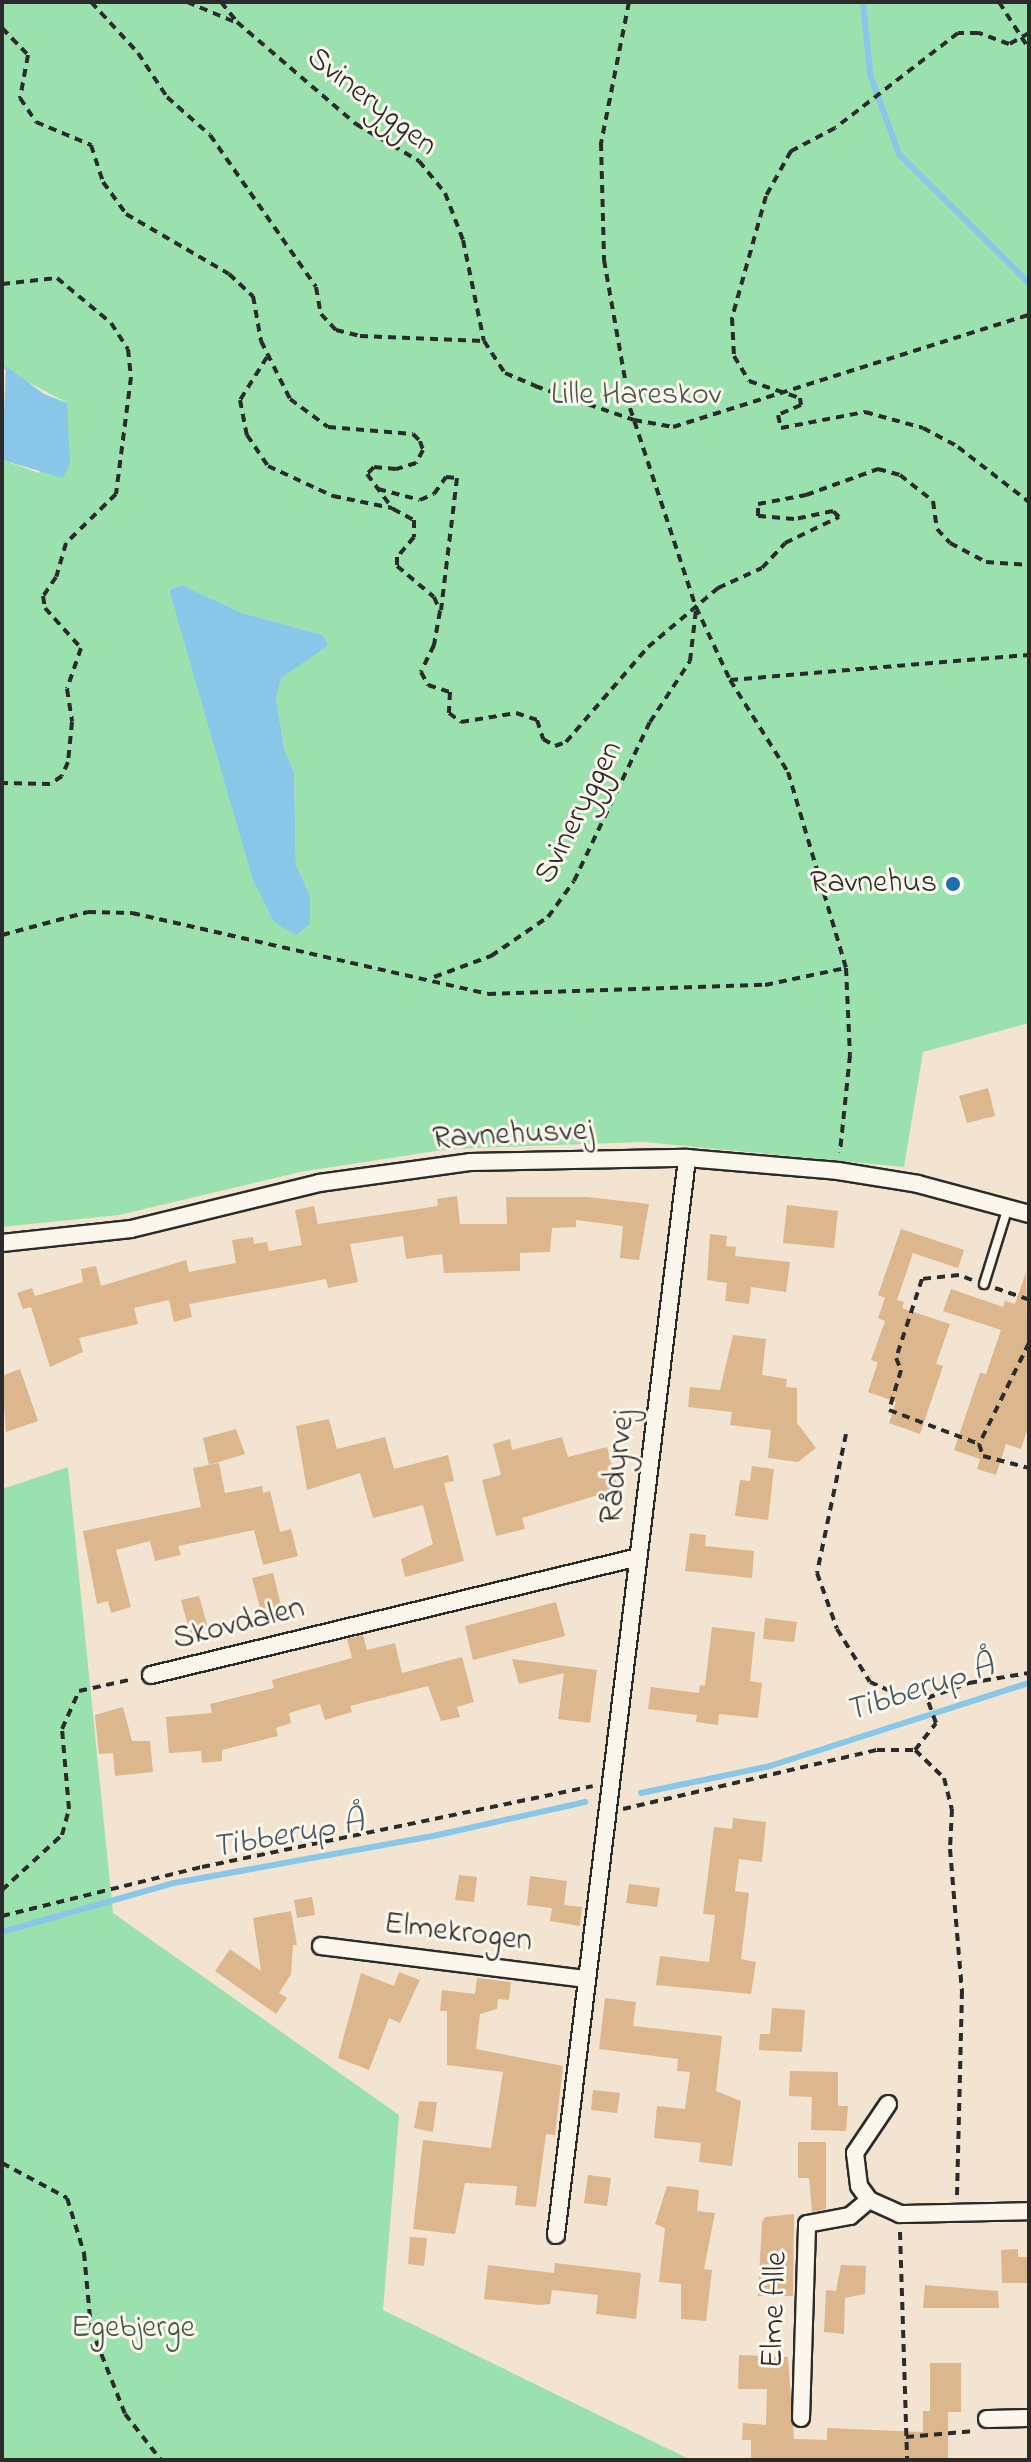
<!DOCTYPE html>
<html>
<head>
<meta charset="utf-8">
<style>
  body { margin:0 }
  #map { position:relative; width:1031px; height:2462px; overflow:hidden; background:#f2e4d0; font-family:"Indie Flower",sans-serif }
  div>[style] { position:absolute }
  .green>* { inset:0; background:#9be1ae }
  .water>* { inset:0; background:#89c7e9 }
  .stream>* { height:6px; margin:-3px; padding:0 3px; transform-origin:3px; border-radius:3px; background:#89c7e9 }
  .building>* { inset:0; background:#dcb68d }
  .path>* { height:4px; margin-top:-2px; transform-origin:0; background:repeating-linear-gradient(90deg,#2b2b2b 0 8px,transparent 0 14px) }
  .roads { filter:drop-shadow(2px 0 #2b2b2b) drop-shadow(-2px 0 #2b2b2b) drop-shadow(0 2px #2b2b2b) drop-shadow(0 -2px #2b2b2b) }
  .lane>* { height:8px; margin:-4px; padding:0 4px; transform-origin:4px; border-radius:4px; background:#fbf7ec }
  .street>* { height:16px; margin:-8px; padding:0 8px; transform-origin:8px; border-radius:8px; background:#fbf7ec }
  .dots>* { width:22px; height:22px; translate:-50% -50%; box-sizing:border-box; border:4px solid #fbf7ec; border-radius:50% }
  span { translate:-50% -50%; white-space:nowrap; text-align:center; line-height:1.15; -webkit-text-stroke:6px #fbf7ec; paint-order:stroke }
  .street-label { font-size:32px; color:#2b2b2b }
  .park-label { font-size:32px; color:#47584c }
  .poi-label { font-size:32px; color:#2b2b2b }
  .right { translate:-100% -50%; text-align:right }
  .water-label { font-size:34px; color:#475a64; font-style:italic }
  .frame { position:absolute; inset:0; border:4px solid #2b2b2b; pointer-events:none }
</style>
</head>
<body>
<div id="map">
  <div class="green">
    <i style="clip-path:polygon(evenodd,2px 2px,1029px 2px,1029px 1023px,923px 1052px,904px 1167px,643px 1142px,449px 1149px,300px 1172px,119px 1215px,2px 1227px,2px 460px,39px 473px,67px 424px,67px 403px,2px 368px,2px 2px,182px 585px,242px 613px,323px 635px,328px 646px,280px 678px,276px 698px,284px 749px,294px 772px,296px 865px,310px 895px,238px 825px,169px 590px,182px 585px)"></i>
    <i style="clip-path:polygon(68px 1467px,113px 1913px,399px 2115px,383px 2310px,691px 2460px,2px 2460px,2px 1489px)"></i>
  </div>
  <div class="water">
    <i style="clip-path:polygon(6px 366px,44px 394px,67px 403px,70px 463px,63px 478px,2px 460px)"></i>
    <i style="clip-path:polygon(182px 585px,242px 613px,323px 635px,328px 646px,281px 678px,276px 698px,284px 749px,294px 772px,296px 865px,310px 895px,310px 924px,296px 935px,274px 922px,253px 880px,169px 590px)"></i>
  </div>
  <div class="stream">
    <i style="left:863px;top:2px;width:72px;rotate:84.4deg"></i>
    <i style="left:870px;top:74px;width:85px;rotate:70.1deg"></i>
    <i style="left:899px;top:154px;width:183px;rotate:44.8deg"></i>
    <i style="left:641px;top:1793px;width:132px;rotate:-11.8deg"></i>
    <i style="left:770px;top:1766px;width:272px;rotate:-17.8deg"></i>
    <i style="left:2px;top:1932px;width:179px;rotate:-15.9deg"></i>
    <i style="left:174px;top:1883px;width:263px;rotate:-10.3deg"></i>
    <i style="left:433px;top:1836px;width:156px;rotate:-12.6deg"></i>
  </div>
  <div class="building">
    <i style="clip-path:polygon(988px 1088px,995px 1116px,967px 1123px,959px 1096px)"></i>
    <i style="clip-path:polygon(457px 1196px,460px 1224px,507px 1224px,506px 1197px,587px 1197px,649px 1204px,639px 1260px,620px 1258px,623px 1226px,576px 1220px,576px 1227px,552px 1228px,550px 1252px,520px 1253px,520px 1271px,444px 1273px,442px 1254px,406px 1259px,403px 1236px,350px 1244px,358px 1282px,328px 1288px,326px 1279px,189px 1304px,192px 1317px,174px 1322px,169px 1300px,134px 1308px,138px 1324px,79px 1338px,83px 1352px,50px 1367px,31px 1307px,23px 1309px,17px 1293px,32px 1288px,35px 1296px,83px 1282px,81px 1269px,96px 1266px,101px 1286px,186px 1260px,189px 1272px,236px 1263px,232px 1240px,253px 1237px,254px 1244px,267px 1242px,269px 1251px,302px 1245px,295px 1210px,314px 1206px,318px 1224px,438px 1206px,437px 1199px)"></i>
    <i style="clip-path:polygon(787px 1205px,838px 1211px,834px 1248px,783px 1243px)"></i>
    <i style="clip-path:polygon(901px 1229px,964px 1250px,958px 1268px,913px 1253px,897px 1300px,904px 1302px,902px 1308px,950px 1324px,936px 1364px,943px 1366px,920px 1434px,889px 1423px,896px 1402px,868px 1392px,878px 1362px,871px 1360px,885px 1321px,878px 1318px,885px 1298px,878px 1295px)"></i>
    <i style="clip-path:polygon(710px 1234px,727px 1236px,726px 1246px,736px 1247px,735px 1256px,790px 1262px,786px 1292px,751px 1287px,749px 1304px,725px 1301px,727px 1283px,707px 1280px)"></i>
    <i style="clip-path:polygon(1026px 1272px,1029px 1424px,1021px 1449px,1006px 1444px,996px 1475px,977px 1469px,980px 1459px,954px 1450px,980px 1373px,986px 1374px,1001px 1330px,943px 1311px,951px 1289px,1003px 1307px,1005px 1301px,1015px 1304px)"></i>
    <i style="clip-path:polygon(733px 1335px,766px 1339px,762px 1375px,787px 1379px,786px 1387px,797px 1388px,797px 1423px,816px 1448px,798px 1462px,768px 1458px,771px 1430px,730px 1425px,732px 1412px,688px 1407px,690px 1387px,720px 1390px)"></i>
    <i style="clip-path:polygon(20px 1369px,38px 1421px,6px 1432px,2px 1376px)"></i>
    <i style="clip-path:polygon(329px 1419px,337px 1449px,385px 1437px,394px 1469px,448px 1455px,454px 1481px,444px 1483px,464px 1561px,405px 1577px,401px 1559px,433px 1544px,423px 1505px,373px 1518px,360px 1473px,307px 1490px,296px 1426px)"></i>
    <i style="clip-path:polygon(236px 1429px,245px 1454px,209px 1465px,203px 1438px)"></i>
    <i style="clip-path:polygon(562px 1437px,568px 1457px,607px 1447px,618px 1489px,522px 1518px,525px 1529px,496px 1536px,482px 1480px,501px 1475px,493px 1444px,510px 1439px,512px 1450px)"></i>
    <i style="clip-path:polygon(219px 1463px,225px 1493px,262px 1486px,263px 1493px,270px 1491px,280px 1532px,291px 1529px,298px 1556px,263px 1565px,254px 1530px,178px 1546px,181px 1555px,155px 1561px,150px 1541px,116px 1550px,131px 1607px,111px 1613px,108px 1601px,97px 1604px,83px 1531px,201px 1507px,193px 1468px)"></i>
    <i style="clip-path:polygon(752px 1466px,774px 1469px,768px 1520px,735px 1516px,740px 1480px,750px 1481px)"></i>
    <i style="clip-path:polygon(690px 1533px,706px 1535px,705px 1546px,754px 1551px,752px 1578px,685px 1571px)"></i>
    <i style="clip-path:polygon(273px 1573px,282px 1609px,262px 1615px,252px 1578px)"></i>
    <i style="clip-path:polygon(199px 1596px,208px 1628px,190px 1633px,181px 1600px)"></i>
    <i style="clip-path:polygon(556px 1602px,565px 1636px,473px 1660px,465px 1626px)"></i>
    <i style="clip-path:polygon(765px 1618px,797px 1622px,794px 1642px,763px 1639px)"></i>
    <i style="clip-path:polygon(712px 1627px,755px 1632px,750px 1681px,762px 1683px,758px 1718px,719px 1714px,718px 1725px,696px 1722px,697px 1715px,648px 1709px,651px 1687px,699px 1693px,700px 1685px,705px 1686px)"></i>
    <i style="clip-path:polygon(363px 1635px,367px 1650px,395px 1643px,402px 1673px,462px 1657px,474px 1702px,457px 1707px,460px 1717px,441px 1721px,428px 1686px,350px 1706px,352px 1712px,325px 1720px,320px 1704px,289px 1713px,291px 1723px,276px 1728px,278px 1736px,222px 1750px,222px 1761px,202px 1763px,201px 1751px,169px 1753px,166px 1717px,212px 1713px,210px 1704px,274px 1688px,272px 1680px,352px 1658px,347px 1639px)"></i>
    <i style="clip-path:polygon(512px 1659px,597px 1670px,590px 1723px,558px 1719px,564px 1673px,519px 1684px)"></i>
    <i style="clip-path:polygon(123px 1707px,132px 1741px,150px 1741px,153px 1772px,115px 1776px,113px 1753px,99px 1754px,95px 1715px)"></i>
    <i style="clip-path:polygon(733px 1818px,766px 1822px,762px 1862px,739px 1859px,735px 1891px,749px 1893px,741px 1959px,756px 1962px,751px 1994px,656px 1985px,660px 1956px,709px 1962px,715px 1915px,703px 1914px,714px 1827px,732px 1829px)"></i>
    <i style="clip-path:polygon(459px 1875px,477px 1877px,474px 1902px,455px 1900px)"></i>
    <i style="clip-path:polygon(530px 1876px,567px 1881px,564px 1905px,582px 1907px,580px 1926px,550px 1921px,552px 1908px,527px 1905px)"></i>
    <i style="clip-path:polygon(629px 1884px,660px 1888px,657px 1907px,626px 1903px)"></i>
    <i style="clip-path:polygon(312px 1897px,315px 1915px,297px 1918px,294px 1900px)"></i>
    <i style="clip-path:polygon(291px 1911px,297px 1945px,293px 1945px,291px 1974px,279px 1993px,287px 1998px,276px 2014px,215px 1971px,230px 1949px,261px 1971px,253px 1918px)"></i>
    <i style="clip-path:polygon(399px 1972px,420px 1980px,400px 2023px,389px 2018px,369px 2070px,338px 2058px,361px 1973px,394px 1986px)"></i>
    <i style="clip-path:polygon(477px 1978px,511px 1982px,509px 2000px,498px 1999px,497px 2009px,480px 2014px,476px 2049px,563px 2066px,555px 2135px,546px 2134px,536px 2207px,515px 2205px,517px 2186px,465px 2183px,455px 2234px,413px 2229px,423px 2140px,491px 2148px,503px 2072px,447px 2065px,447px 2011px,440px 2011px,442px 1990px,475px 1994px)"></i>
    <i style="clip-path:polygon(605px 1998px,636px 2002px,633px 2026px,722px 2036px,716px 2091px,741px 2101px,732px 2166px,699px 2162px,701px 2143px,654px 2138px,657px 2106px,685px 2109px,690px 2072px,677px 2071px,678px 2059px,599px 2049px)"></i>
    <i style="clip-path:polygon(772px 2008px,805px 2010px,802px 2052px,759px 2050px,760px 2034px,770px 2034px)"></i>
    <i style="clip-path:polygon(790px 2071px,838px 2072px,838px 2106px,848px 2106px,846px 2131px,811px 2130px,812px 2097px,789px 2096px)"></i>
    <i style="clip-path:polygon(593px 2090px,620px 2093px,617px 2113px,591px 2110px)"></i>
    <i style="clip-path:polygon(419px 2101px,437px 2102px,433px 2132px,414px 2128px)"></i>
    <i style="clip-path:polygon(798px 2142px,826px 2142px,826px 2209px,812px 2212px,809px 2178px,798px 2178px)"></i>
    <i style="clip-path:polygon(588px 2175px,611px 2178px,607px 2206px,584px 2203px)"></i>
    <i style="clip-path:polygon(667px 2186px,699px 2190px,697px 2211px,715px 2213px,704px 2269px,712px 2270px,706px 2321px,681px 2319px,681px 2284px,659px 2282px,665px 2228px,655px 2224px)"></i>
    <i style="clip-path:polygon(794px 2214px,793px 2296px,758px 2296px,762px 2222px,765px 2217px)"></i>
    <i style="clip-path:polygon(410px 2237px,427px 2238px,424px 2266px,408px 2264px)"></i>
    <i style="clip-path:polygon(1018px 2249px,1018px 2257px,1029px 2257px,1029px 2283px,1002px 2283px,1001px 2250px)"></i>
    <i style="clip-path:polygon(555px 2263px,641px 2273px,636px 2319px,596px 2314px,598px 2295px,552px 2290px,550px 2304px,539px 2305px,484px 2299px,488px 2265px,554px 2273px)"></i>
    <i style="clip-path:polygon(841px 2265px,866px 2266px,865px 2294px,845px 2298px,844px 2334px,824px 2332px,826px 2290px,836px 2291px)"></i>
    <i style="clip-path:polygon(925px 2285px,998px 2291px,999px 2308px,923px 2308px)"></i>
    <i style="clip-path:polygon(739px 2355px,788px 2357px,794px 2439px,827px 2440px,827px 2428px,923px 2432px,923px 2411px,930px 2411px,930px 2363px,961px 2363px,961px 2412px,948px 2412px,948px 2460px,751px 2460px,751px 2440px,742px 2440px,743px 2423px,766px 2425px,767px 2389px,738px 2389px)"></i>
  </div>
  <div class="path">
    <i style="left:91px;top:2px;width:69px;rotate:47.3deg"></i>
    <i style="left:138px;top:53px;width:53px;rotate:56.6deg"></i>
    <i style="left:167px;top:97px;width:57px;rotate:41.5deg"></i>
    <i style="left:210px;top:135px;width:185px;rotate:55.1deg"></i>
    <i style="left:316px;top:287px;width:27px;rotate:80deg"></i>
    <i style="left:321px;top:314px;width:22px;rotate:47deg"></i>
    <i style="left:336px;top:330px;width:25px;rotate:14deg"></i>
    <i style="left:360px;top:336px;width:124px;rotate:2.3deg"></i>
    <i style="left:187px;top:2px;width:52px;rotate:22.6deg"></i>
    <i style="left:221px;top:2px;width:26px;rotate:51deg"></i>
    <i style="left:237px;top:22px;width:157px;rotate:40.6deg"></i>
    <i style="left:356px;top:124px;width:73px;rotate:30.4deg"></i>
    <i style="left:419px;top:161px;width:41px;rotate:50.9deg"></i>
    <i style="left:445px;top:193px;width:50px;rotate:69deg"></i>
    <i style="left:463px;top:240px;width:103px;rotate:78.3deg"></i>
    <i style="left:484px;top:341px;width:38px;rotate:57deg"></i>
    <i style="left:505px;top:373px;width:33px;rotate:23deg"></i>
    <i style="left:535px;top:386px;width:105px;rotate:19deg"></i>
    <i style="left:634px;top:420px;width:40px;rotate:10deg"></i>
    <i style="left:673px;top:427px;width:373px;rotate:-17.5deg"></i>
    <i style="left:629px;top:2px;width:144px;rotate:101.2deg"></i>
    <i style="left:601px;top:143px;width:117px;rotate:88.5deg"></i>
    <i style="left:604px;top:260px;width:150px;rotate:80deg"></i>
    <i style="left:630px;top:408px;width:210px;rotate:71.7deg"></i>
    <i style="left:696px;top:607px;width:81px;rotate:65deg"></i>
    <i style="left:730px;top:680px;width:109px;rotate:57.8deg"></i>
    <i style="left:788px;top:772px;width:204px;rotate:73.5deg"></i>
    <i style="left:846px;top:968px;width:87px;rotate:87.4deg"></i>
    <i style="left:850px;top:1055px;width:98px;rotate:95.9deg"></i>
    <i style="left:999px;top:2px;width:56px;rotate:57.4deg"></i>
    <i style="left:2px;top:28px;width:37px;rotate:46deg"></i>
    <i style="left:28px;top:55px;width:44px;rotate:100.5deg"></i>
    <i style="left:20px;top:98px;width:29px;rotate:56deg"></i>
    <i style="left:36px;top:122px;width:60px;rotate:22.7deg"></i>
    <i style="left:91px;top:145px;width:39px;rotate:72deg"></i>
    <i style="left:103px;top:182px;width:39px;rotate:54deg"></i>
    <i style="left:126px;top:214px;width:119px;rotate:30.2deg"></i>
    <i style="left:229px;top:274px;width:33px;rotate:43deg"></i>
    <i style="left:253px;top:296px;width:46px;rotate:79.9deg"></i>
    <i style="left:261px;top:341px;width:65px;rotate:63.4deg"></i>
    <i style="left:290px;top:399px;width:47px;rotate:36.4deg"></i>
    <i style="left:328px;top:427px;width:85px;rotate:4.7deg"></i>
    <i style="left:413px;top:434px;width:10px;rotate:45deg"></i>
    <i style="left:420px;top:441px;width:9px;rotate:72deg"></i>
    <i style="left:423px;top:450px;width:15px;rotate:118deg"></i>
    <i style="left:416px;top:463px;width:21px;rotate:163deg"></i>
    <i style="left:396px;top:469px;width:22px;rotate:-175deg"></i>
    <i style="left:374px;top:467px;width:10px;rotate:135deg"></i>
    <i style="left:367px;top:474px;width:44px;rotate:53.4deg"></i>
    <i style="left:393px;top:509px;width:24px;rotate:28deg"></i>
    <i style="left:414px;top:520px;width:17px;rotate:90deg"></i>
    <i style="left:414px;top:537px;width:26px;rotate:130deg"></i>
    <i style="left:397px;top:557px;width:9px;rotate:90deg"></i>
    <i style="left:397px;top:566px;width:48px;rotate:40deg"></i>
    <i style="left:434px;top:597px;width:15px;rotate:67deg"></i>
    <i style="left:440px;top:611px;width:35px;rotate:100deg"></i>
    <i style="left:434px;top:645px;width:30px;rotate:116deg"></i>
    <i style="left:421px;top:672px;width:15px;rotate:62deg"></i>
    <i style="left:428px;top:685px;width:23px;rotate:18deg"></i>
    <i style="left:450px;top:692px;width:21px;rotate:93deg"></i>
    <i style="left:449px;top:713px;width:15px;rotate:37deg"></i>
    <i style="left:461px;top:722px;width:56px;rotate:-9.3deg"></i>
    <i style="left:516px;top:713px;width:22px;rotate:18deg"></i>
    <i style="left:537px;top:720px;width:20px;rotate:72deg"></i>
    <i style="left:543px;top:739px;width:14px;rotate:30deg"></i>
    <i style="left:555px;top:746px;width:12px;rotate:-20deg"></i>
    <i style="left:566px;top:742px;width:125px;rotate:-49.2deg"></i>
    <i style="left:648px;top:647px;width:92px;rotate:-40.1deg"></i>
    <i style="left:718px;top:588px;width:48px;rotate:-24.4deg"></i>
    <i style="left:762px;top:568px;width:34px;rotate:-47deg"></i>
    <i style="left:785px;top:543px;width:60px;rotate:-25.7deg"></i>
    <i style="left:839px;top:517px;width:8px;rotate:-135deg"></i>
    <i style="left:833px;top:511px;width:40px;rotate:168deg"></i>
    <i style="left:794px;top:519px;width:36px;rotate:-175deg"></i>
    <i style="left:758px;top:516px;width:12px;rotate:-90deg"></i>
    <i style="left:758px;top:504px;width:49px;rotate:-10.6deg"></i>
    <i style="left:806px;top:495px;width:77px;rotate:-19.9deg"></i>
    <i style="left:878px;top:469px;width:23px;rotate:15deg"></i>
    <i style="left:900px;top:475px;width:42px;rotate:38.2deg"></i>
    <i style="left:933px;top:501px;width:28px;rotate:82deg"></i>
    <i style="left:937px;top:529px;width:19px;rotate:47deg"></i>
    <i style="left:950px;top:543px;width:41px;rotate:27.8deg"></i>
    <i style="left:986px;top:562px;width:43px;rotate:4deg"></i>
    <i style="left:1029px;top:33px;width:23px;rotate:151deg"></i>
    <i style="left:1009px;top:44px;width:33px;rotate:-160deg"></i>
    <i style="left:978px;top:33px;width:20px;rotate:180deg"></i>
    <i style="left:958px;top:33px;width:155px;rotate:142.3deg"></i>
    <i style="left:835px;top:128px;width:50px;rotate:152.4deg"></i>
    <i style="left:791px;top:151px;width:51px;rotate:119.1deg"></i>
    <i style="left:766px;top:196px;width:127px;rotate:105.6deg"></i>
    <i style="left:732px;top:318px;width:38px;rotate:87deg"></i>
    <i style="left:734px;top:356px;width:29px;rotate:59deg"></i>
    <i style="left:749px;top:381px;width:54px;rotate:18.4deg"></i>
    <i style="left:800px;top:398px;width:7px;rotate:82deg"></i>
    <i style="left:801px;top:405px;width:25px;rotate:157deg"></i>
    <i style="left:778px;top:415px;width:13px;rotate:77deg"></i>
    <i style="left:781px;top:428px;width:86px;rotate:-10.8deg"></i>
    <i style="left:865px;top:412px;width:60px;rotate:15.4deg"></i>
    <i style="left:923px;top:428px;width:40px;rotate:28deg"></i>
    <i style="left:958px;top:447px;width:90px;rotate:37.8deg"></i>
    <i style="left:2px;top:284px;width:55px;rotate:-6.2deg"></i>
    <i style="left:57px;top:278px;width:70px;rotate:39.8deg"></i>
    <i style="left:111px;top:323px;width:31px;rotate:57deg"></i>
    <i style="left:128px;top:349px;width:28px;rotate:84deg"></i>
    <i style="left:131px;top:377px;width:118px;rotate:97.3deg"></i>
    <i style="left:116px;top:494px;width:70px;rotate:135.6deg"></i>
    <i style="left:66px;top:543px;width:35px;rotate:106deg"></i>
    <i style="left:56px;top:577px;width:23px;rotate:124deg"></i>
    <i style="left:43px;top:596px;width:12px;rotate:81deg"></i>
    <i style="left:45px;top:608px;width:54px;rotate:48deg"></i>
    <i style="left:81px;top:648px;width:43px;rotate:108.9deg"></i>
    <i style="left:67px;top:689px;width:33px;rotate:81deg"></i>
    <i style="left:72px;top:722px;width:40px;rotate:95.7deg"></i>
    <i style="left:68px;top:762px;width:15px;rotate:113deg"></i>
    <i style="left:62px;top:776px;width:14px;rotate:146deg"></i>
    <i style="left:50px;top:784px;width:48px;rotate:-178.8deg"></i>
    <i style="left:267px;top:357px;width:51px;rotate:122.1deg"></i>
    <i style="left:240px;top:400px;width:36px;rotate:79deg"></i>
    <i style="left:247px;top:435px;width:37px;rotate:56deg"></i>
    <i style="left:268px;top:466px;width:72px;rotate:24.8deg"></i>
    <i style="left:333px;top:496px;width:60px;rotate:11.5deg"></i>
    <i style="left:378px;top:489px;width:43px;rotate:14.7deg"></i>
    <i style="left:420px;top:500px;width:15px;rotate:-23deg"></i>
    <i style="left:434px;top:494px;width:21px;rotate:-55deg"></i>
    <i style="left:446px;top:477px;width:11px;rotate:5deg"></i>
    <i style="left:457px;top:478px;width:133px;rotate:96.9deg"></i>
    <i style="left:730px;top:680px;width:300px;rotate:-4.8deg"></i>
    <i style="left:2px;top:935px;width:89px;rotate:-15deg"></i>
    <i style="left:88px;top:912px;width:44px;rotate:1.3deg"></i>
    <i style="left:132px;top:913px;width:365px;rotate:12.8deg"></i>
    <i style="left:488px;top:994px;width:277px;rotate:-1.9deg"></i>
    <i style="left:765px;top:985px;width:83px;rotate:-11.9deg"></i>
    <i style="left:434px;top:977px;width:61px;rotate:-20.2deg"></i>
    <i style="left:491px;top:956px;width:69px;rotate:-34.4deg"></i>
    <i style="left:548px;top:917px;width:44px;rotate:-54.2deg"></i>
    <i style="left:574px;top:881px;width:176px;rotate:-64.5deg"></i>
    <i style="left:650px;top:722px;width:73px;rotate:-56.7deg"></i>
    <i style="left:690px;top:661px;width:51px;rotate:-83.3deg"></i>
    <i style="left:972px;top:1280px;width:14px;rotate:-159deg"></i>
    <i style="left:959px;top:1275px;width:37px;rotate:174deg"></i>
    <i style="left:922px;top:1279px;width:83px;rotate:108.2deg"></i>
    <i style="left:896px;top:1358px;width:13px;rotate:67deg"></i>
    <i style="left:901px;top:1370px;width:42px;rotate:106.7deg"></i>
    <i style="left:889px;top:1410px;width:96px;rotate:20.7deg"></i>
    <i style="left:995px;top:1288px;width:36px;rotate:19deg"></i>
    <i style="left:1029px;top:1343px;width:113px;rotate:116.3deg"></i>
    <i style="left:979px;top:1444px;width:13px;rotate:72deg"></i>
    <i style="left:983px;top:1456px;width:48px;rotate:14.6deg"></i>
    <i style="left:846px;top:1434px;width:142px;rotate:101.8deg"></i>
    <i style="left:817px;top:1573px;width:59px;rotate:70.3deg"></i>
    <i style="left:837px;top:1629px;width:62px;rotate:58.1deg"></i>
    <i style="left:870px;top:1682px;width:32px;rotate:24deg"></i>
    <i style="left:899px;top:1695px;width:28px;rotate:6deg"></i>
    <i style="left:927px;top:1698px;width:45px;rotate:-19.7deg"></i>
    <i style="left:969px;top:1683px;width:61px;rotate:-9.5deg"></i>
    <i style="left:915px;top:1750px;width:34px;rotate:-52deg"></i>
    <i style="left:936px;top:1723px;width:27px;rotate:-110deg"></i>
    <i style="left:623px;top:1809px;width:261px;rotate:-13.1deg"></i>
    <i style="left:877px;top:1750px;width:38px"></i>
    <i style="left:915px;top:1750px;width:40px;rotate:44deg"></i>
    <i style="left:944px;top:1778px;width:32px;rotate:76deg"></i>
    <i style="left:952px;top:1809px;width:40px;rotate:92.9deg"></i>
    <i style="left:950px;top:1849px;width:143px;rotate:85.2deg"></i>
    <i style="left:962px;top:1991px;width:205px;rotate:91.4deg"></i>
    <i style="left:2px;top:1890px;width:81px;rotate:-42.5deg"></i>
    <i style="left:62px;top:1835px;width:27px;rotate:-75deg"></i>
    <i style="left:69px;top:1809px;width:80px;rotate:-95deg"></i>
    <i style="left:62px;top:1729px;width:42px;rotate:-65.9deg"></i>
    <i style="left:79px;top:1691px;width:55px;rotate:-12.5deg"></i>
    <i style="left:2px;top:1916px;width:206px;rotate:-13.8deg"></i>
    <i style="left:202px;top:1867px;width:399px;rotate:-11.7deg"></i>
    <i style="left:2px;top:2163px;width:74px;rotate:28.3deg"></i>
    <i style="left:67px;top:2198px;width:58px;rotate:72.8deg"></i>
    <i style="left:84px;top:2253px;width:75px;rotate:84.7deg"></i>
    <i style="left:91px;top:2328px;width:92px;rotate:68.4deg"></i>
    <i style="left:125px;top:2414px;width:58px;rotate:52deg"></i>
    <i style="left:900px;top:2232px;width:228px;rotate:88.2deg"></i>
    <i style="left:906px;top:2437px;width:69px;rotate:-5deg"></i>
    <i style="left:2px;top:2459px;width:1px;rotate:90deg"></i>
  </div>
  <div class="roads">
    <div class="lane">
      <i style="left:984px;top:1284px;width:81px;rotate:-72.7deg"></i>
    </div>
    <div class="street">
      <i style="left:2px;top:1243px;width:130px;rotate:-6.2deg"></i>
      <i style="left:131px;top:1229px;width:194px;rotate:-13.7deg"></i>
      <i style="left:319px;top:1183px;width:152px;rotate:-7.9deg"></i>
      <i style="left:470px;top:1162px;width:217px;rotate:-1.1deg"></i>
      <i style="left:687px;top:1158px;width:152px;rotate:4.9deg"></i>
      <i style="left:838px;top:1171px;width:81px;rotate:9.2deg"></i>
      <i style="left:918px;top:1184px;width:115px;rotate:15.1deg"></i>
      <i style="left:151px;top:1675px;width:498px;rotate:-13.6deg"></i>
      <i style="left:321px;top:1946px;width:268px;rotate:7.1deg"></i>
      <i style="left:888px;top:2104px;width:59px;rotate:124deg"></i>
      <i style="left:855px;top:2153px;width:33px;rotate:83deg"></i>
      <i style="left:859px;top:2186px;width:17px;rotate:54deg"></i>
      <i style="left:869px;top:2200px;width:34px;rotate:24deg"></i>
      <i style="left:900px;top:2214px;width:129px;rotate:-1.3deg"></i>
      <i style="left:556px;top:2235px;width:1085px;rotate:-83.06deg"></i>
      <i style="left:801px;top:2418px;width:194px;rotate:-88.2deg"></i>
      <i style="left:807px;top:2224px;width:44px;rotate:-10.5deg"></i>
      <i style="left:850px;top:2216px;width:25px;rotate:-40deg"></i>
      <i style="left:987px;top:2419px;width:42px;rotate:-1.4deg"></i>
    </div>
  </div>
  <div class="dots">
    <i style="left:953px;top:884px;background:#1f6fb2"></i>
  </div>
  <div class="street-label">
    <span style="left:371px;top:103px;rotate:38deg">Svineryggen</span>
    <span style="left:580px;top:813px;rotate:-63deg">Svineryggen</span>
    <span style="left:513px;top:1136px;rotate:-3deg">Ravnehusvej</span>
    <span style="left:619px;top:1467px;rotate:-83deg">Rådyrvej</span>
    <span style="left:239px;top:1625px;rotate:-14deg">Skovdalen</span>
    <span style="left:458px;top:1934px;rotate:7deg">Elmekrogen</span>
    <span style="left:776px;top:2310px;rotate:-88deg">Elme Alle</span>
  </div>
  <div class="park-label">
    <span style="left:636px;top:396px">Lille Hareskov</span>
    <span style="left:133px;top:2329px">Egebjerge</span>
  </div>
  <div class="poi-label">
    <span class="right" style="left:937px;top:884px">Ravnehus</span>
  </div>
  <div class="water-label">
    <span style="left:920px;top:1690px;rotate:-18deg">Tibberup Å</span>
    <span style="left:288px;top:1836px;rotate:-10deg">Tibberup Å</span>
  </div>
  <div class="frame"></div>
</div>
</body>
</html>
